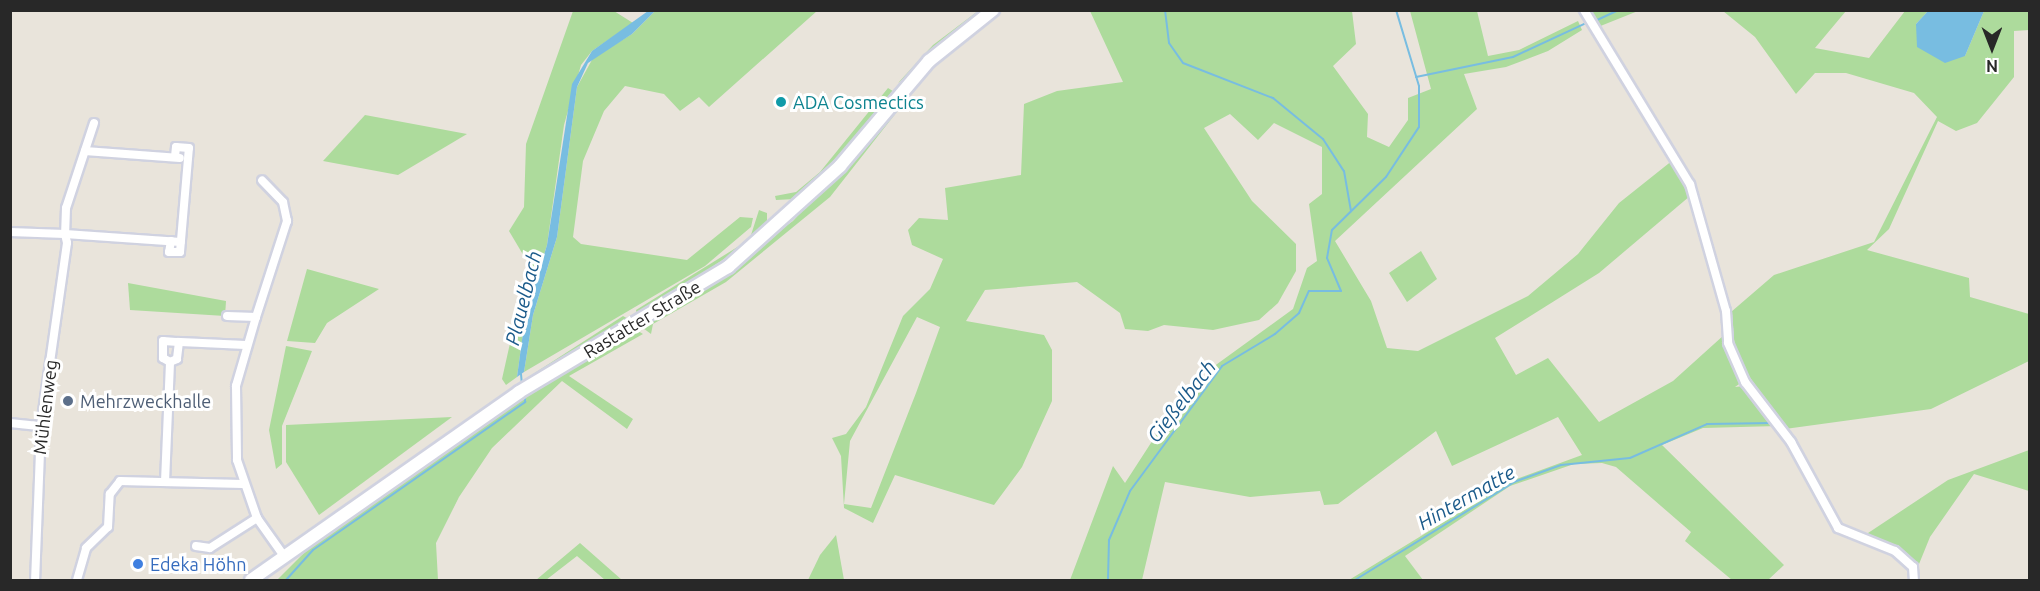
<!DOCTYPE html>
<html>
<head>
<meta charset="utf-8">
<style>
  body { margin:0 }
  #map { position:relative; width:2040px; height:591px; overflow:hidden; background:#e9e4db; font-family:Ubuntu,sans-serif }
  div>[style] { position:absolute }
  .green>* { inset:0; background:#addb9c }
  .water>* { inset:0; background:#78bde1 }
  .stream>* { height:2px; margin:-1px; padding:0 1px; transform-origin:1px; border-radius:1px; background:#78bde1 }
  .roads { filter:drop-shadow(2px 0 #d0d2e0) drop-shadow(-2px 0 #d0d2e0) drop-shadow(0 2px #d0d2e0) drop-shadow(0 -2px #d0d2e0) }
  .minor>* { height:8px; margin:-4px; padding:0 4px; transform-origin:4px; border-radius:4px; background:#fff }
  .secondary>* { height:12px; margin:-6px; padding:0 6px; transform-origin:6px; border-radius:6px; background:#fff }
  .dots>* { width:16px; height:16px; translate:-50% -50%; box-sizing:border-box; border:3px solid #fff; border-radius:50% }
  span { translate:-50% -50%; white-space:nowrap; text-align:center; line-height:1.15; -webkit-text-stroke:6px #fff; paint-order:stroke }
  .culture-label { font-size:18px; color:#0d838f }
  .left { translate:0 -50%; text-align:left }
  .street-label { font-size:18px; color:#282828 }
  .service-label { font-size:18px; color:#4e5e75 }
  .shop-label { font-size:18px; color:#366cbe }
  .water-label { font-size:20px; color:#1a5a8a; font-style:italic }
  .frame { position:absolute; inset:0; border:12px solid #282828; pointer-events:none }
  .north { position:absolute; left:1962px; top:18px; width:60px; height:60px; -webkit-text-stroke:4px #fff; paint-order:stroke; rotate:180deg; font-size:16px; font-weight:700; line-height:24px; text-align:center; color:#282828 }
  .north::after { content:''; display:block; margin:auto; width:21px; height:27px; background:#282828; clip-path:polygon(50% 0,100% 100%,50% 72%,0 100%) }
</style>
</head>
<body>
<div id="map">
  <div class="green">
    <i style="clip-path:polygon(573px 11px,614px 11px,633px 23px,592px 51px,581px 65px,564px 125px,547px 245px,525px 318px,517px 377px,506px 385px,502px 379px,528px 263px,509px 231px,524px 207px,526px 144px)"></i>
    <i style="clip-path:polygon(655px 11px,817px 11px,709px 107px,699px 97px,680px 111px,664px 94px,625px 86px,604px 111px,583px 161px,573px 237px,581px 244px,687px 260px,740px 217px,753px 218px,751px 227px,705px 266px,524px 372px,533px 315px,557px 237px,577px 87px,593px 58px,632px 34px)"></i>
    <i style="clip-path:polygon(978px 11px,987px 11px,898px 83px,933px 45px)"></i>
    <i style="clip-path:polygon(evenodd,1090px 11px,1352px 11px,1356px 44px,1333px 66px,1368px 114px,1367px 137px,1389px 147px,1408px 120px,1408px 98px,1431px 89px,1410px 11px,1477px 11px,1488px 56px,1519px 50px,1578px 21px,1582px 30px,1548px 51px,1506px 67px,1464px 74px,1477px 109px,1335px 241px,1371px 301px,1387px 348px,1418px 351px,1528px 296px,1578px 254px,1619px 203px,1673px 160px,1690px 196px,1599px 273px,1495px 338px,1516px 375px,1548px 358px,1599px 422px,1673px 381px,1724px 335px,1742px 382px,1735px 387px,1744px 386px,1778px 426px,1703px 428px,1662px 445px,1784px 565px,1768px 580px,1732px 580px,1685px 541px,1691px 532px,1616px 467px,1602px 463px,1574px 464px,1510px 486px,1405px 556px,1423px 580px,1349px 580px,1511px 481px,1582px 455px,1558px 417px,1452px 466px,1436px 431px,1338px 504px,1324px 505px,1320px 491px,1250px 497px,1165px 482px,1142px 580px,1070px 580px,1113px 466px,1125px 483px,1171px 412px,1213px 367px,1293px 309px,1307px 268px,1317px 261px,1309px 204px,1322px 194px,1322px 147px,1274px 123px,1258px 140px,1230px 114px,1204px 128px,1252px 201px,1296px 244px,1296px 271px,1278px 303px,1259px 320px,1213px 330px,1164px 325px,1148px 331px,1125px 329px,1120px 313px,1077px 282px,985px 290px,966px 321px,1044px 335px,1052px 350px,1052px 401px,1022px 467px,994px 505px,895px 475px,873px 523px,844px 508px,841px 456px,832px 438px,846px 434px,866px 407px,903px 316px,930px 289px,943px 259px,912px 245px,908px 230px,919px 218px,948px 220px,945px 188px,1021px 175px,1024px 104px,1057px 91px,1123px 82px,1090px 11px,917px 317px,940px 327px,916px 393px,871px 508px,844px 504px,850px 441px,917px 317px)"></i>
    <i style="clip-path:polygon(1587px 11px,1638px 11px,1598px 27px)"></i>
    <i style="clip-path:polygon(1723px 11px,1846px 11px,1815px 48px,1869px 58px,1905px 11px,1928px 11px,1916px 24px,1965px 56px,1984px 11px,2029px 11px,2029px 30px,2014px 31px,2014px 77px,1977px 123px,1956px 131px,1938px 121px,1889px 229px,1867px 250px,1969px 278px,1970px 297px,2029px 314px,2029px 361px,1931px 409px,1785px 429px,1736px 357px,1731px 312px,1774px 275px,1874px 242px,1937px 117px,1914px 93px,1846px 73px,1815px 73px,1796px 94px,1755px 37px)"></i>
    <i style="clip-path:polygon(888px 88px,896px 93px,847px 152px,795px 199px,776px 200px,775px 196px,796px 192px,820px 172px)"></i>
    <i style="clip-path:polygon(903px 96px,907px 99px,830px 197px,726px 282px,653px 324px,651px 334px,643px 328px,793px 221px)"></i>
    <i style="clip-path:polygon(365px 115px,467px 134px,398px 175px,323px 161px)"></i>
    <i style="clip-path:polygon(759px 210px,767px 213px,767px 225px,741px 248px,637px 316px,636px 310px,739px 246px,751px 235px)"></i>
    <i style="clip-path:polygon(1421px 251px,1437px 279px,1407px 302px,1389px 273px)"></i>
    <i style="clip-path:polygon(307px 269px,379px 289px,327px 323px,315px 343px,287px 341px)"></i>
    <i style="clip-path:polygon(128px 283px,226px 301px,225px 316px,130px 310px)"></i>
    <i style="clip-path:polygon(623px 316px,630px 320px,527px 383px,527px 378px)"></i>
    <i style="clip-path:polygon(635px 329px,643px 334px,569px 376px,633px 419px,627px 429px,562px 381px,492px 448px,459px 497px,436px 543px,438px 580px,277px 580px,315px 542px,514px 401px)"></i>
    <i style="clip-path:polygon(286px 346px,312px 351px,282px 426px,282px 464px,276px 469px,269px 430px)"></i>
    <i style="clip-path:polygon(452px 417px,319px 515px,286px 462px,286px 425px)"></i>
    <i style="clip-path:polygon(2029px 450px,2029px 491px,1974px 474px,1930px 537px,1917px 569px,1899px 551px,1859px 539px,1948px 480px)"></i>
    <i style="clip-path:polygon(836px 535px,844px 580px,808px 580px,820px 555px)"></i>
    <i style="clip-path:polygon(580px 543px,622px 580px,605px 580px,577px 556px,546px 580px,536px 580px)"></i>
  </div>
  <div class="water">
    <i style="clip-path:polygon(648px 11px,655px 11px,632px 34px,588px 63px,577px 87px,557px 237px,533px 315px,524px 372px,517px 377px,525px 318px,547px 245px,572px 84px,592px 51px)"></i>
    <i style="clip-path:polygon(1928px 11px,1984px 11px,1965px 56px,1945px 63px,1917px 47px,1916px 24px)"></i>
  </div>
  <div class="stream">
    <i style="left:1165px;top:10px;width:33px;rotate:83deg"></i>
    <i style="left:1169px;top:43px;width:24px;rotate:55deg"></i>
    <i style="left:1183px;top:63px;width:97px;rotate:21.3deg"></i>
    <i style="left:1273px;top:98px;width:65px;rotate:39.4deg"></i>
    <i style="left:1323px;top:139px;width:38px;rotate:57deg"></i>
    <i style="left:1344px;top:171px;width:41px;rotate:80.1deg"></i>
    <i style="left:1595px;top:21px;width:26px;rotate:-25deg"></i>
    <i style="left:1416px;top:77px;width:99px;rotate:-11.7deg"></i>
    <i style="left:1513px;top:57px;width:78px;rotate:-24.9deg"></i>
    <i style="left:521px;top:374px;width:12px;rotate:85deg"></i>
    <i style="left:286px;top:580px;width:40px;rotate:-48deg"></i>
    <i style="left:313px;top:550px;width:259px;rotate:-34.9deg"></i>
    <i style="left:525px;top:402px;width:8px;rotate:-90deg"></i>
    <i style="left:1108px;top:580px;width:40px;rotate:-88.6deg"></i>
    <i style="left:1109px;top:540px;width:53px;rotate:-66.8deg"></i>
    <i style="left:1130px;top:491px;width:155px;rotate:-53.6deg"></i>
    <i style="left:1222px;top:366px;width:62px;rotate:-31.1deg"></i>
    <i style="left:1275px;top:334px;width:32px;rotate:-41deg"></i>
    <i style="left:1299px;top:313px;width:24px;rotate:-66deg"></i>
    <i style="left:1309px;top:291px;width:32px"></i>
    <i style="left:1341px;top:291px;width:36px;rotate:-113deg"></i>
    <i style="left:1327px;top:258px;width:28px;rotate:-80deg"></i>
    <i style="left:1332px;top:230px;width:76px;rotate:-44.5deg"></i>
    <i style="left:1386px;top:177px;width:60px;rotate:-56.6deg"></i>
    <i style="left:1419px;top:127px;width:41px;rotate:-90deg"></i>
    <i style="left:1419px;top:86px;width:79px;rotate:-106.8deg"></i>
    <i style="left:1355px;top:580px;width:187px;rotate:-31.6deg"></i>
    <i style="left:1514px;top:482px;width:50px;rotate:-19.9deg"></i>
    <i style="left:1561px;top:465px;width:69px;rotate:-5.8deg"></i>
    <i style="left:1630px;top:458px;width:84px;rotate:-23.8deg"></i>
    <i style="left:1707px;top:424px;width:65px;rotate:-0.9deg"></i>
  </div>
  <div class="roads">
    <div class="minor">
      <i style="left:1584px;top:10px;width:204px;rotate:58.7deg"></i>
      <i style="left:1690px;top:184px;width:132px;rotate:74.2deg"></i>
      <i style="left:1726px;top:311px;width:32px;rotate:86deg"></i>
      <i style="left:1728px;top:343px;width:43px;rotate:66.4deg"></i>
      <i style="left:1745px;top:382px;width:76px;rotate:52.5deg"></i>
      <i style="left:1791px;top:442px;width:98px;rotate:61.3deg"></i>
      <i style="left:1838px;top:528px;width:61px;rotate:22deg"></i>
      <i style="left:1895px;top:551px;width:24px;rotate:42deg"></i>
      <i style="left:1913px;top:567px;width:13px;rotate:86deg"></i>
      <i style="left:94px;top:123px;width:89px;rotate:108.2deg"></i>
      <i style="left:66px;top:208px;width:26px;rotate:92deg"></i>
      <i style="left:65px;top:234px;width:116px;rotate:3.9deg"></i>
      <i style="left:85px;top:151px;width:95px;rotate:4.2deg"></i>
      <i style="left:10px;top:232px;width:55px;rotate:2.1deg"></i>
      <i style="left:65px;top:234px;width:9px;rotate:77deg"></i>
      <i style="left:67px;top:243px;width:185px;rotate:98.1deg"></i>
      <i style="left:41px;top:426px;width:154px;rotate:92.2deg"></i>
      <i style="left:171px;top:241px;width:11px;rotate:100deg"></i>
      <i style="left:169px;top:252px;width:11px"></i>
      <i style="left:180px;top:252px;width:104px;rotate:-85.1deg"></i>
      <i style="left:189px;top:148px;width:13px;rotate:-176deg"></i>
      <i style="left:176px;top:147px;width:10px;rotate:96deg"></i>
      <i style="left:227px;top:316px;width:29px;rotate:2deg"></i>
      <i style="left:256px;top:317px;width:72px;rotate:106.2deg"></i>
      <i style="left:236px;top:386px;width:74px;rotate:89.2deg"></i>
      <i style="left:237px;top:460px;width:61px;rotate:71deg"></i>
      <i style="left:257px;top:518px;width:47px;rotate:54.6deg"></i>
      <i style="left:256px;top:317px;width:101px;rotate:-72.1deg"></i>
      <i style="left:287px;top:221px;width:19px;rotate:-102deg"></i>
      <i style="left:283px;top:202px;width:30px;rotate:-134deg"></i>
      <i style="left:179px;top:342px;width:68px;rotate:2.5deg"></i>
      <i style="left:10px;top:423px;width:31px;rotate:6deg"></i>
      <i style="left:165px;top:482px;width:120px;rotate:-87.6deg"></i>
      <i style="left:170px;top:362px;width:8px;rotate:-150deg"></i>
      <i style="left:163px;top:358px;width:17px;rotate:-90deg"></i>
      <i style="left:163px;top:341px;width:16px;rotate:4deg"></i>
      <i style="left:179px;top:342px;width:17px;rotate:97deg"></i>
      <i style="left:177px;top:359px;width:8px;rotate:157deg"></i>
      <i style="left:196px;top:546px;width:14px;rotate:8deg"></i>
      <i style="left:210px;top:548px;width:56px;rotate:-32.6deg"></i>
      <i style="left:77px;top:580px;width:33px;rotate:-74deg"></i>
      <i style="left:86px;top:548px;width:30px;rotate:-44deg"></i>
      <i style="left:108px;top:527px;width:33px;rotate:-87deg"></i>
      <i style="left:110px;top:494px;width:16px;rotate:-52deg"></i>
      <i style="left:120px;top:481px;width:123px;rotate:1.4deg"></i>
    </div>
    <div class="secondary">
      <i style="left:251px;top:580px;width:327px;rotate:-35deg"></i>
      <i style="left:519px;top:392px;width:244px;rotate:-30.9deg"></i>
      <i style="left:728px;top:267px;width:151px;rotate:-42deg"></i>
      <i style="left:840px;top:166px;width:138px;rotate:-49.7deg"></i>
      <i style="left:929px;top:61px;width:82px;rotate:-38.6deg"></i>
    </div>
  </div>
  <div class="dots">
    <i style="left:781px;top:102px;background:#0f9aa8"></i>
    <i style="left:68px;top:401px;background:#5c6f8a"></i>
    <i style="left:138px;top:564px;background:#3f7fe0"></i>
  </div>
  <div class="culture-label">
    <span class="left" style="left:793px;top:102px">ADA Cosmectics</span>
  </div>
  <div class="street-label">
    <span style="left:642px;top:319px;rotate:-31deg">Rastatter Straße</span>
    <span style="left:45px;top:407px;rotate:-83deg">Mühlenweg</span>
  </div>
  <div class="service-label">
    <span class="left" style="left:80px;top:401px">Mehrzweckhalle</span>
  </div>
  <div class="shop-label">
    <span class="left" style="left:150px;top:564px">Edeka Höhn</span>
  </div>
  <div class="water-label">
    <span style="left:523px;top:298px;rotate:-76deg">Plauelbach</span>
    <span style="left:1181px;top:401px;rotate:-52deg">Gießelbach</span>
    <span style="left:1466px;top:497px;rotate:-30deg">Hintermatte</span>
  </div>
  <div class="frame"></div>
  <div class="north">N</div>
</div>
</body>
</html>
